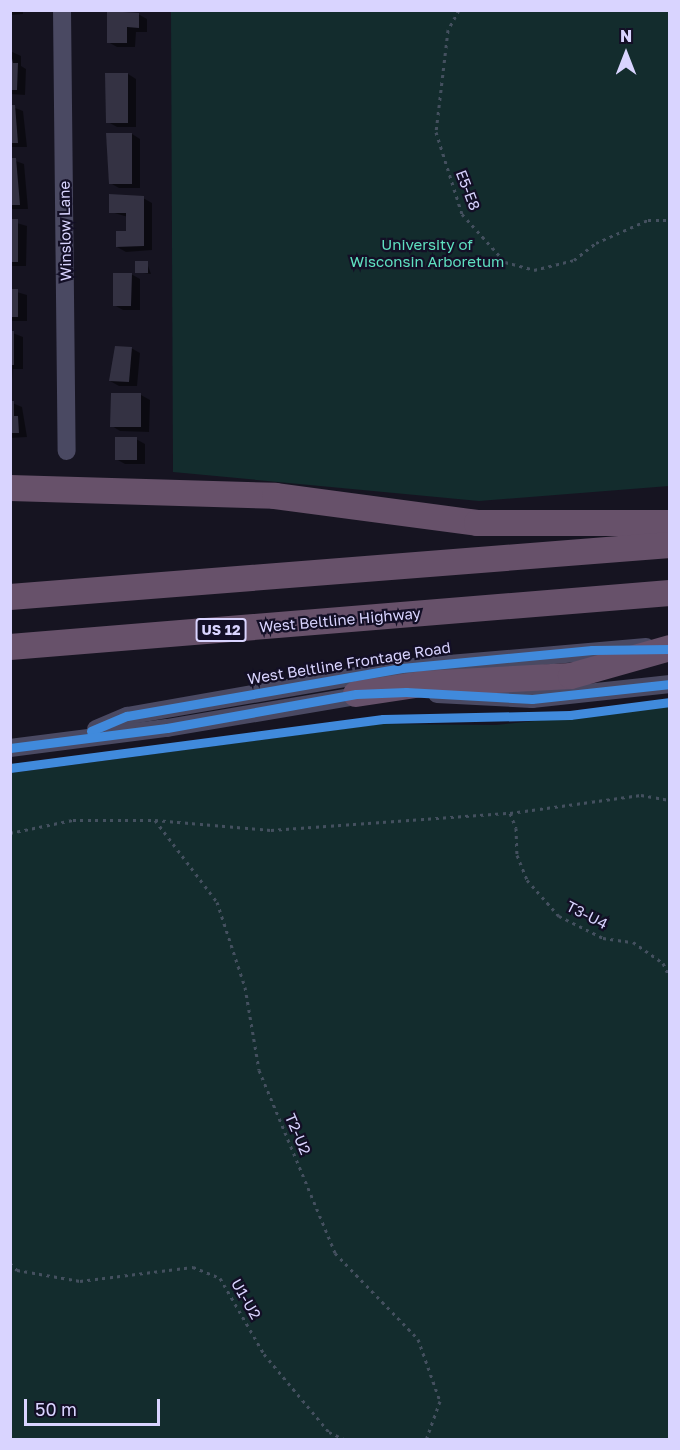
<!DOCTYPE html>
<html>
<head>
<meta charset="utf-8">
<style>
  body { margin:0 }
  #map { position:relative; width:680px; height:1450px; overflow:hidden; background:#161421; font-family:"Golos Text",sans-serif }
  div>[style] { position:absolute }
  .green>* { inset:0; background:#132c2d }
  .shadow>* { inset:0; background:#0007 }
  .building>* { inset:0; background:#343243 }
  .path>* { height:3px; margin-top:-1.5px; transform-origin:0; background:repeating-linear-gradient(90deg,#44505f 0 3px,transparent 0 7.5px) }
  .minor>* { height:18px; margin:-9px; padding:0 9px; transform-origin:9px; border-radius:9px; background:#4a4962 }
  .highway>* { height:26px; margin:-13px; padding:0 13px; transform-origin:13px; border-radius:13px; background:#67516a }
  .cycleway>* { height:9px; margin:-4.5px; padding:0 4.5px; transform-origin:4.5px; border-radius:4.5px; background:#408adc }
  span { translate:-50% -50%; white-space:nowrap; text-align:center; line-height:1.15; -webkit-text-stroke:4.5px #130f26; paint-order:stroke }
  .shield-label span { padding:2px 4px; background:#130f26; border:2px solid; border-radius:4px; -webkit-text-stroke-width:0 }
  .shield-label { font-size:14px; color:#d9d4ff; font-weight:700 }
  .street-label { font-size:15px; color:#d9d4ff }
  .park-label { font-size:15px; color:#5fe0c0 }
  .frame { position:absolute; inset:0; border:12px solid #d9d4ff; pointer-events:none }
  .north { position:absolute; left:596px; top:24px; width:60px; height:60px; -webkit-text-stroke:4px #130f26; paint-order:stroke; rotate:0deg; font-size:16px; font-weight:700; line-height:24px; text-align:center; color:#d9d4ff }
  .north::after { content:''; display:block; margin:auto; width:21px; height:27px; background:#d9d4ff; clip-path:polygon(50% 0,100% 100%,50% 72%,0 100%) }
  .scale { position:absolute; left:24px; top:1399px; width:136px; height:27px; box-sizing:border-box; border:3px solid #d9d4ff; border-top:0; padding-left:8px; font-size:18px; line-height:21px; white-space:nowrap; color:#d9d4ff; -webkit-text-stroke:4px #130f26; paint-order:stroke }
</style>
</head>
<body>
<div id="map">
  <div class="green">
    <i style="clip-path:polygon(171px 11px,669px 11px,669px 486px,479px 501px,173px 472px)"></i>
    <i style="clip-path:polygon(669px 707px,669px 1439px,11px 1439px,11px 773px,381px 724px,496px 725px)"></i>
  </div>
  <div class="shadow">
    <i style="clip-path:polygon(10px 10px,23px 10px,23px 14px,10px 15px)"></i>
    <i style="clip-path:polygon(138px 14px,147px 19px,147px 32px,136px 32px,135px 47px,117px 47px,108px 42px)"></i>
    <i style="clip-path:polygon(10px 51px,21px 56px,21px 66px,26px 69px,25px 95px,10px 94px)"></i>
    <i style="clip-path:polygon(128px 74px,136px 79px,136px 127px,117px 127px,108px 122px)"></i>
    <i style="clip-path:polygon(10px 106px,23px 111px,27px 147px,10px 147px)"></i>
    <i style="clip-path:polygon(132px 134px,140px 139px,140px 188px,119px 188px,110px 183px)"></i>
    <i style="clip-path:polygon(10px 159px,24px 164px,28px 209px,10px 209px)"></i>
    <i style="clip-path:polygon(143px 198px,152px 203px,152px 250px,126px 252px,117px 247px,128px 233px,128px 217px,111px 212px)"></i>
    <i style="clip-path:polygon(10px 221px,27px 226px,26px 266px,10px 266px)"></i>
    <i style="clip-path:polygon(147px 263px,151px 274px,136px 272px)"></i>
    <i style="clip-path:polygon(131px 274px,140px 279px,140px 310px,123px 310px,114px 305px)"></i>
    <i style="clip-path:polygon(10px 290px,27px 295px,27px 321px,10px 321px)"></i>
    <i style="clip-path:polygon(10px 332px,23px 337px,23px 369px,13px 369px,13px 380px)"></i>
    <i style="clip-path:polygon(131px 348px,140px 353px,137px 386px,119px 386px,110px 381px)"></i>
    <i style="clip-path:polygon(141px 395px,150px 400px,149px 432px,120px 431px,112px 426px)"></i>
    <i style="clip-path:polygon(10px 402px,22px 407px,27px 437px,10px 438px)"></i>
    <i style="clip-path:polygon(136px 439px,145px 444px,145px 464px,125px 464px,116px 459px)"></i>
  </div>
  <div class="building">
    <i style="clip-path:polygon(107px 11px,139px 13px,139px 28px,127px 27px,127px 43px,107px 43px)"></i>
    <i style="clip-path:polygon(10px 49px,13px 63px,18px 63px,17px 90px,10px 90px)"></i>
    <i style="clip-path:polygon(105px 73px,128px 73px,128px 123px,106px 123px)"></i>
    <i style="clip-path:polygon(10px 105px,15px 105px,18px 143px,10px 143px)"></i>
    <i style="clip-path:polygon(106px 133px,132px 133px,132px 184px,109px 184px)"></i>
    <i style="clip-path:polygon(10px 158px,16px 158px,20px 205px,10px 205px)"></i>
    <i style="clip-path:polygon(109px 194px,144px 196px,144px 246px,116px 247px,116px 231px,126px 231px,126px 213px,109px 213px)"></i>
    <i style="clip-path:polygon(10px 219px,18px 219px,18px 262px,10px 262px)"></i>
    <i style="clip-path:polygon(135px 261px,148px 261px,148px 273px,135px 273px)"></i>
    <i style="clip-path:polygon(113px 273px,132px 273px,131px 306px,113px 306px)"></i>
    <i style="clip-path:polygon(10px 289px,18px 289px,18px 317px,10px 317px)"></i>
    <i style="clip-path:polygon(10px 331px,14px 331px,14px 365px,10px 365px)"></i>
    <i style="clip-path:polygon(115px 346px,132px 347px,129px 382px,109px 381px)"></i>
    <i style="clip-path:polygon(111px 393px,141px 393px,141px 427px,110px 427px)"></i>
    <i style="clip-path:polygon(10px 401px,14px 401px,14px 416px,18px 416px,19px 433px,10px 433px)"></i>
    <i style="clip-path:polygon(115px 437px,137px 437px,137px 460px,115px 460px)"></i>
  </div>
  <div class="path">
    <i style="left:459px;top:10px;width:23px;rotate:119deg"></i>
    <i style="left:448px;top:30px;width:103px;rotate:96.7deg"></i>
    <i style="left:436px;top:132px;width:86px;rotate:72.4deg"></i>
    <i style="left:462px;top:214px;width:64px;rotate:48.1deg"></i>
    <i style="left:505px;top:262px;width:30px;rotate:15deg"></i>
    <i style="left:534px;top:270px;width:41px;rotate:-14deg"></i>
    <i style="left:574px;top:260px;width:28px;rotate:-38deg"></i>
    <i style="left:596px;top:243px;width:57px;rotate:-23.9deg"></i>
    <i style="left:648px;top:220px;width:22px"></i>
    <i style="left:510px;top:813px;width:16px;rotate:68deg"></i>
    <i style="left:516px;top:828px;width:27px;rotate:88deg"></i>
    <i style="left:517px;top:855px;width:27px;rotate:68deg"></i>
    <i style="left:527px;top:880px;width:48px;rotate:48.4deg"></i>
    <i style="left:559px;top:916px;width:49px;rotate:26.6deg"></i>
    <i style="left:603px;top:938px;width:30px;rotate:8deg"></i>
    <i style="left:633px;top:942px;width:37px;rotate:35deg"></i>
    <i style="left:663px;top:963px;width:17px;rotate:65deg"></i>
    <i style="left:155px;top:820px;width:103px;rotate:52.9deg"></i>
    <i style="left:217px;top:902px;width:89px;rotate:71.8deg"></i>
    <i style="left:245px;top:987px;width:84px;rotate:80.4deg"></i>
    <i style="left:259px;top:1070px;width:198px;rotate:67.4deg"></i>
    <i style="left:335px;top:1253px;width:120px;rotate:46deg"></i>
    <i style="left:418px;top:1339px;width:66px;rotate:70.5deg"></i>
    <i style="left:440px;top:1401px;width:41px;rotate:109.7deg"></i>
    <i style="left:10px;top:833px;width:64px;rotate:-11.7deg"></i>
    <i style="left:73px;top:820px;width:82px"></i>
    <i style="left:155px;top:820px;width:116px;rotate:4.9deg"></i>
    <i style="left:271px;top:830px;width:240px;rotate:-4.1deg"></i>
    <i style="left:510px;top:813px;width:132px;rotate:-7.8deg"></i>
    <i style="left:641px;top:795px;width:29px;rotate:10deg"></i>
    <i style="left:10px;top:1263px;width:10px;rotate:45deg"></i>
    <i style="left:17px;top:1270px;width:64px;rotate:9.9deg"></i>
    <i style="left:80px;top:1281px;width:114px;rotate:-7.1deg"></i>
    <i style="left:193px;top:1267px;width:29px;rotate:22deg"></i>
    <i style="left:220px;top:1278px;width:88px;rotate:59.9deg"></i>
    <i style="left:264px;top:1354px;width:102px;rotate:50.2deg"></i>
    <i style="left:329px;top:1432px;width:19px;rotate:25deg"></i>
  </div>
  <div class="minor">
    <i style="left:62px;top:10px;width:441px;rotate:89.4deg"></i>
    <i style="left:437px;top:694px;width:95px;rotate:3deg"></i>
    <i style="left:532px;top:699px;width:139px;rotate:-6.2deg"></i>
    <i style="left:96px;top:729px;width:34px;rotate:-23deg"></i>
    <i style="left:127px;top:716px;width:279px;rotate:-9.9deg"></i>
    <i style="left:402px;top:668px;width:245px;rotate:-4.9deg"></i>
    <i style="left:10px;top:748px;width:158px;rotate:-7.3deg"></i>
    <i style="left:167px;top:728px;width:203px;rotate:-9.6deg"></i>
  </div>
  <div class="highway">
    <i style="left:10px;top:488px;width:265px;rotate:1.7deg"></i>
    <i style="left:275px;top:496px;width:204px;rotate:7.6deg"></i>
    <i style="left:477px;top:523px;width:193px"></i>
    <i style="left:10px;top:597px;width:662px;rotate:-4.5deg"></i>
    <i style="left:10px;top:647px;width:662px;rotate:-4.68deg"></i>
    <i style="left:356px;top:694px;width:67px;rotate:-8.6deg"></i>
    <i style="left:422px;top:684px;width:149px;rotate:-3.1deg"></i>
    <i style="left:571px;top:676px;width:103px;rotate:-15.8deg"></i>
  </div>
  <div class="cycleway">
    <i style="left:91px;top:731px;width:39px;rotate:-23deg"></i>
    <i style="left:127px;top:716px;width:279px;rotate:-9.9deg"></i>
    <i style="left:402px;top:668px;width:191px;rotate:-5.4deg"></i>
    <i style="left:592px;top:650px;width:78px;rotate:-0.7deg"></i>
    <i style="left:10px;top:748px;width:158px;rotate:-7.3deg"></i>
    <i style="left:167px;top:728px;width:192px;rotate:-10.2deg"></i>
    <i style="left:356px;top:694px;width:50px;rotate:-2.3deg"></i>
    <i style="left:406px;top:692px;width:126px;rotate:3.2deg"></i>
    <i style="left:532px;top:699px;width:139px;rotate:-6.2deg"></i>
    <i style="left:10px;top:768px;width:376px;rotate:-7.5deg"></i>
    <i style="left:383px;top:719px;width:187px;rotate:-1.2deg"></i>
    <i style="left:570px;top:715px;width:101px;rotate:-7.4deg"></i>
  </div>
  <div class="shield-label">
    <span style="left:221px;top:630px">US 12</span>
  </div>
  <div class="street-label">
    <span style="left:468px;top:190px;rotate:69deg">E5-E8</span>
    <span style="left:65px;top:231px;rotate:-91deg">Winslow Lane</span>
    <span style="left:340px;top:620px;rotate:-5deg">West Beltline Highway</span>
    <span style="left:349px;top:663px;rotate:-9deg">West Beltline Frontage Road</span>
    <span style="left:587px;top:915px;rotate:27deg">T3-U4</span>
    <span style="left:298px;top:1134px;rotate:67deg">T2-U2</span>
    <span style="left:246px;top:1299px;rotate:60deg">U1-U2</span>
  </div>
  <div class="park-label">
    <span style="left:427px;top:253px">University of<br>Wisconsin Arboretum</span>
  </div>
  <div class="frame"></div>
  <div class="north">N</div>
  <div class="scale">50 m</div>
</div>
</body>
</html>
